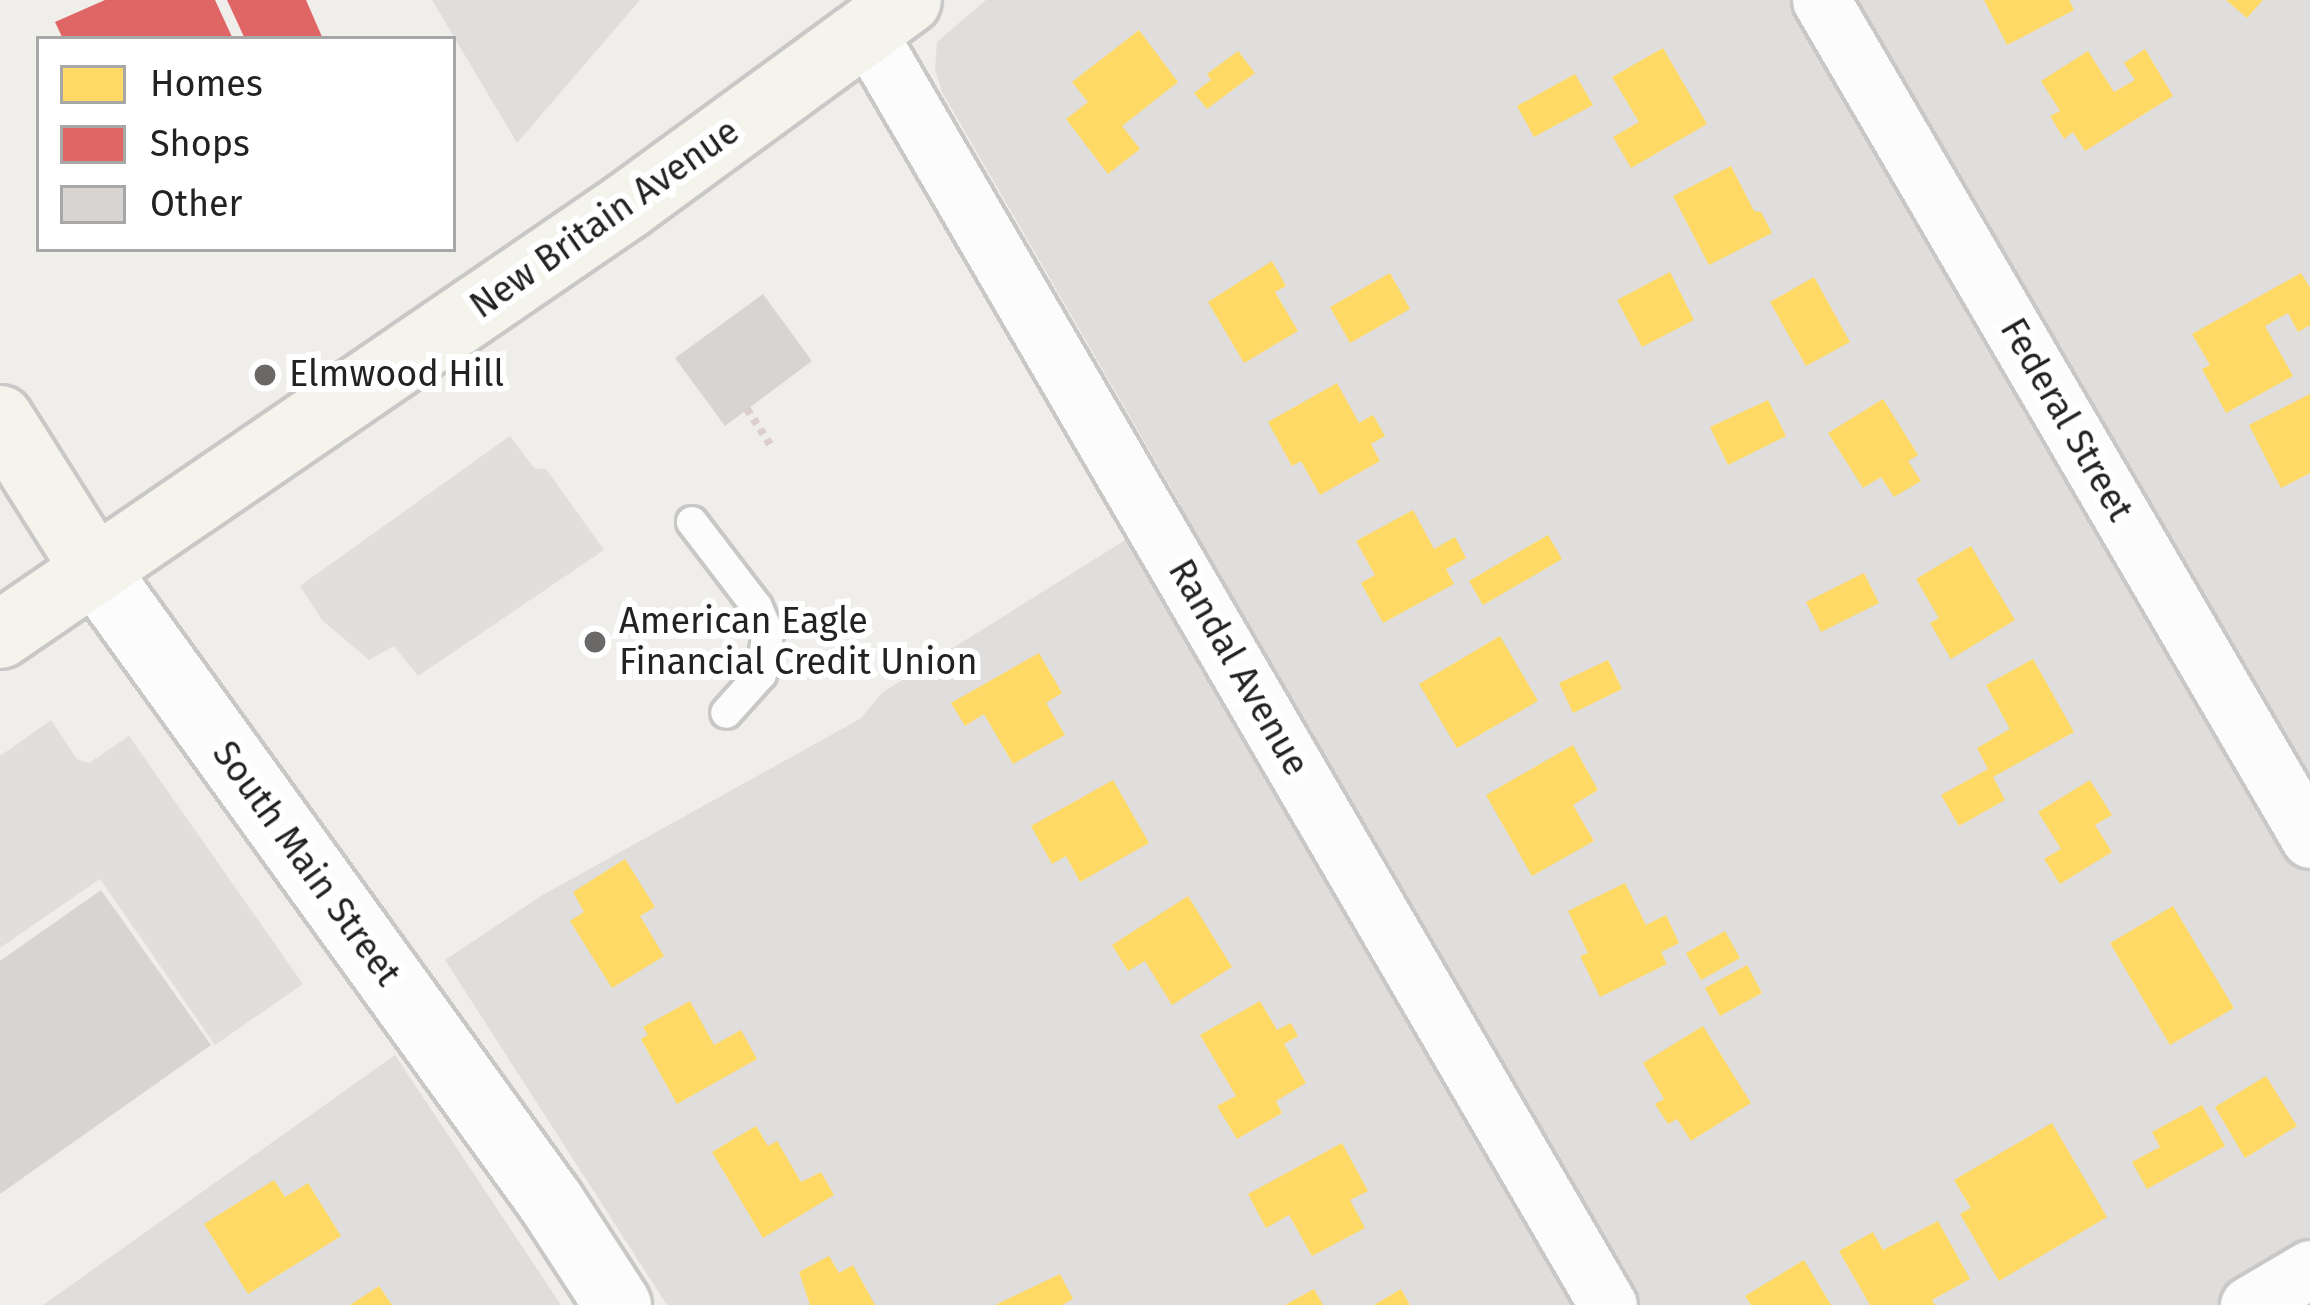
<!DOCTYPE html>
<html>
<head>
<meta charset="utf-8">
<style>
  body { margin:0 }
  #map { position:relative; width:2310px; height:1305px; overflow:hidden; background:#f0eeeb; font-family:"Fira Sans",sans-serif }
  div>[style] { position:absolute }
  .residential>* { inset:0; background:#dfdedc }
  .parking>* { inset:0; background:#e0dfde }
  .homes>* { inset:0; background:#ffd966 }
  .shops>* { inset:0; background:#e06666 }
  .building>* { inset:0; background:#d7d4d2 }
  .path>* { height:8px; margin-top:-4px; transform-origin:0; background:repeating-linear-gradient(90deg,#dccecd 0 6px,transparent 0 12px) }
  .roads { filter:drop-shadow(3px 0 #c9c8c7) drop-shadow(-3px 0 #c9c8c7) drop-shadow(0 3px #c9c8c7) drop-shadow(0 -3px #c9c8c7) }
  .service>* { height:30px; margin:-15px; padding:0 15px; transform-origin:15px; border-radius:15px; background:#fdfcfc }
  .minor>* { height:57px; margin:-28.5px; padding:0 28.5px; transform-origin:28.5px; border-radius:28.5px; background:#fdfcfc }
  .tertiary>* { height:66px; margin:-33px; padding:0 33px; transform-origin:33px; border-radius:33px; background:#fdfcfc }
  .secondary>* { height:66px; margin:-33px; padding:0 33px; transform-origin:33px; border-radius:33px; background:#f4f4ed }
  .dots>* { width:33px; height:33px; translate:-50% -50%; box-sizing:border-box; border:6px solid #fff; border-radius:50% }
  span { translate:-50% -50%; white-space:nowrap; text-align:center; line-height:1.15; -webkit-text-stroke:12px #fff; paint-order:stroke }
  .street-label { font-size:36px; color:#222 }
  .poi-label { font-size:36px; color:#222 }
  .left { translate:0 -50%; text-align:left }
  .legend { position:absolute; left:36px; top:36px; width:420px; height:216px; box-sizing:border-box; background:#fff; border:3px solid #a7a7a7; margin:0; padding:15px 21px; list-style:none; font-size:36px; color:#222 }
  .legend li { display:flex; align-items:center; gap:24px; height:60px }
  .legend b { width:60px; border:3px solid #a7a7a7 }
</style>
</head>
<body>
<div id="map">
  <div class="residential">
    <i style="clip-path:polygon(432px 0,640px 0,517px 143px)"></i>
    <i style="clip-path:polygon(986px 0,2310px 0,2310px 1305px,667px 1305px,445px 960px,541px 896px,860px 719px,883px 692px,1181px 505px,942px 92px,935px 69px,937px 42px)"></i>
    <i style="clip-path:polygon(395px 1055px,561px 1305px,43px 1305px)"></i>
  </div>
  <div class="parking">
    <i style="clip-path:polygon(510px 436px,534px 468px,546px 469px,604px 550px,418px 676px,394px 646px,369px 660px,322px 620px,300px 586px)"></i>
    <i style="clip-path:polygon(51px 720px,77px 759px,89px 763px,129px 736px,303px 984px,215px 1045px,100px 879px,0 948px,0 756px)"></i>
  </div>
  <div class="homes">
    <i style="clip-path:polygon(1984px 0,2069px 0,2074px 10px,2007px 45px)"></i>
    <i style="clip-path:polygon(2226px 0,2263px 0,2247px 18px)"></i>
    <i style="clip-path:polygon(1139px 30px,1178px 82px,1122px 126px,1140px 149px,1108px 174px,1066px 119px,1088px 102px,1072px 82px)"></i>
    <i style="clip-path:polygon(1663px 48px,1707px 124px,1631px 168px,1613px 137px,1639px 122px,1612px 77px)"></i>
    <i style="clip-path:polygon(2145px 49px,2173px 96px,2085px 151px,2073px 132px,2064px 139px,2050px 116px,2060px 111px,2041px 81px,2088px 51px,2114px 92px,2135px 80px,2124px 63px)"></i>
    <i style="clip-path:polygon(1238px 51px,1255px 73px,1207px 109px,1194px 93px,1211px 80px,1207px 74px)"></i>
    <i style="clip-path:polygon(1575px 74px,1593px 105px,1534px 137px,1517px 106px)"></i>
    <i style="clip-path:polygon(1731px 166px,1754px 211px,1761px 212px,1772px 233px,1709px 265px,1673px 196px)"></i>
    <i style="clip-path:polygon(1272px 261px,1286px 286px,1275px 292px,1298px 331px,1244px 363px,1208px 302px)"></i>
    <i style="clip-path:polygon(1670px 272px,1694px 320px,1642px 347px,1617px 300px)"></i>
    <i style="clip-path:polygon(1390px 273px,1410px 309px,1350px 343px,1330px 307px)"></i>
    <i style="clip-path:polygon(2301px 273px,2310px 288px,2310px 325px,2298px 332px,2288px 313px,2265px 326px,2293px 376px,2226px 413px,2202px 369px,2210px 365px,2192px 334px)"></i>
    <i style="clip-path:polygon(1814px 277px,1850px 342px,1806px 366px,1770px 302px)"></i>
    <i style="clip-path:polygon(1337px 383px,1359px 423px,1373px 415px,1385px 436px,1371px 444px,1380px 461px,1320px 495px,1301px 461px,1292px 466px,1268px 422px)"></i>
    <i style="clip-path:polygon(2310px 394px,2310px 473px,2281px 488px,2249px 425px)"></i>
    <i style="clip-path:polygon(1883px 399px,1918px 455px,1908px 461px,1921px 481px,1894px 497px,1881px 477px,1863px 488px,1828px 433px)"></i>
    <i style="clip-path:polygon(1768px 400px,1786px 436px,1728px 465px,1710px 427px)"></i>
    <i style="clip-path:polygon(1413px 510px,1434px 549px,1455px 537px,1466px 558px,1446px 569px,1454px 584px,1383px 623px,1361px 583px,1375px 575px,1356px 541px)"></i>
    <i style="clip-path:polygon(1548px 535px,1562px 559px,1483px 605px,1469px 581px)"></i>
    <i style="clip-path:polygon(1971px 546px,2015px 620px,1951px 659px,1930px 623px,1939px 618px,1916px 579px)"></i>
    <i style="clip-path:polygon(1864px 573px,1879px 603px,1821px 632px,1806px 602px)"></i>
    <i style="clip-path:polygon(1500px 636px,1538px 701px,1457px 748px,1419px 684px)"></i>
    <i style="clip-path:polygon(1039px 653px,1062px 693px,1046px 703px,1065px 735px,1013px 764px,984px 714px,965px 726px,951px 703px)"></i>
    <i style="clip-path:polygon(2033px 659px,2074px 732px,1993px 777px,2005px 800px,1959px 826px,1941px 795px,1988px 769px,1977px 748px,2010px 729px,1986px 685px)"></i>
    <i style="clip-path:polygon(1608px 660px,1622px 689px,1573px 713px,1559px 683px)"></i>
    <i style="clip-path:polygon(1573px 745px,1598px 790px,1573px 805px,1594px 841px,1532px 876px,1486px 795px)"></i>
    <i style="clip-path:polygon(1113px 780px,1149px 843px,1080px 882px,1066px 856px,1052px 864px,1031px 826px)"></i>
    <i style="clip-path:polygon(2090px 780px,2112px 815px,2095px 825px,2112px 852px,2060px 884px,2044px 859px,2061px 849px,2038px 812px)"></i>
    <i style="clip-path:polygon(625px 859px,655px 907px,640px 916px,664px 956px,612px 988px,570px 921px,584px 912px,573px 892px)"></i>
    <i style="clip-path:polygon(1625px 883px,1646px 925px,1666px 915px,1679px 943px,1661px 952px,1667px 964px,1600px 997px,1580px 956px,1588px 953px,1568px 911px)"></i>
    <i style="clip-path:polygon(1188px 896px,1232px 967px,1172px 1005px,1145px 961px,1128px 971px,1112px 945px)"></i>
    <i style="clip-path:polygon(2173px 906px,2234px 1008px,2170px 1045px,2110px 943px)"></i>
    <i style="clip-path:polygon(1725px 931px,1740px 958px,1701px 980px,1686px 953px)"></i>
    <i style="clip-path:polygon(1747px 965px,1762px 993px,1720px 1016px,1705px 988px)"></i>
    <i style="clip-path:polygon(690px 1001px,714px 1045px,741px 1030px,757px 1059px,677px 1104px,641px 1039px,648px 1035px,643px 1027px)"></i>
    <i style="clip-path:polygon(1260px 1001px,1277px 1030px,1291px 1023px,1298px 1036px,1284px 1044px,1306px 1083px,1276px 1101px,1282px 1113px,1237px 1139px,1217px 1106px,1236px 1096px,1200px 1035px)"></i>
    <i style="clip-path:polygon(1703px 1026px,1751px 1103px,1691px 1141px,1677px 1119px,1668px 1124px,1655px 1104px,1664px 1099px,1643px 1063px)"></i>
    <i style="clip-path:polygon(2266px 1076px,2297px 1126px,2245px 1158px,2215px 1107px)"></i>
    <i style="clip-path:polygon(2202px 1105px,2225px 1146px,2147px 1189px,2132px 1162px,2160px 1147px,2152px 1132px)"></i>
    <i style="clip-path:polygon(2052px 1123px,2107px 1217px,1999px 1281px,1960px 1214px,1971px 1208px,1954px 1180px)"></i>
    <i style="clip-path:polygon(756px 1126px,768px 1146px,777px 1141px,801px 1182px,821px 1172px,834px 1195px,763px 1238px,712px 1152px)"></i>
    <i style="clip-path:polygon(1342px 1143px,1368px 1191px,1350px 1200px,1365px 1228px,1312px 1256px,1289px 1215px,1266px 1228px,1248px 1194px)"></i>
    <i style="clip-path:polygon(274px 1180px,285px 1197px,308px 1183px,341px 1236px,248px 1294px,204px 1224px)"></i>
    <i style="clip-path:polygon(1938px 1221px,1970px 1279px,1932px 1300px,1935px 1305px,1870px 1305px,1839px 1251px,1873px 1232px,1883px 1250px)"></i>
    <i style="clip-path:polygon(829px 1256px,839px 1273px,853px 1265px,875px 1305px,810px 1305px,799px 1272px)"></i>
    <i style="clip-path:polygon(1804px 1260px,1831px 1305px,1751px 1305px,1745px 1296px)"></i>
    <i style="clip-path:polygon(1060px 1274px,1073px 1299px,1062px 1305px,995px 1305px)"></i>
    <i style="clip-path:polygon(379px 1286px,392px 1305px,350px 1305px)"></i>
    <i style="clip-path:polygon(1314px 1289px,1323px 1305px,1285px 1305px)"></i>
    <i style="clip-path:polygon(1401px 1289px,1410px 1305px,1374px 1305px)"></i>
  </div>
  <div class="shops">
    <i style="clip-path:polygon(105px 0,215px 0,233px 39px,63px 39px,55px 22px)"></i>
    <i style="clip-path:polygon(227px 0,306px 0,323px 39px,245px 39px)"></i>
  </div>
  <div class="building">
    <i style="clip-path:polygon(763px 294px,812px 361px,725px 426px,675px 358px)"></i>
    <i style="clip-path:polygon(101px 890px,211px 1045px,0 1194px,0 961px)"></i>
  </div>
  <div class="path">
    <i style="left:747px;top:409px;width:44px;rotate:57deg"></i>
  </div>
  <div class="roads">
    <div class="service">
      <i style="left:692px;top:522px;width:107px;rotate:52.6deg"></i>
      <i style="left:757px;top:607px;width:28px;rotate:67deg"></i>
      <i style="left:768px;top:633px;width:42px;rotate:99.7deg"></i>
      <i style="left:761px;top:674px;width:52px;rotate:131.9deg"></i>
    </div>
    <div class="minor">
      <i style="left:1821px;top:0;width:971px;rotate:59.76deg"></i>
      <i style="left:867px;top:32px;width:1473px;rotate:59.8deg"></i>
      <i style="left:2249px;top:1305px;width:71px;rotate:-30.5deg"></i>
    </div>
    <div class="tertiary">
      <i style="left:95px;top:570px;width:779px;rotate:54.19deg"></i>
      <i style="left:551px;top:1202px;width:123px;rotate:57deg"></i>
    </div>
    <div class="secondary">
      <i style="left:0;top:419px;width:178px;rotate:57.8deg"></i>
      <i style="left:0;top:635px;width:760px;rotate:-34.38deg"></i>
      <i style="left:627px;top:206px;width:348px;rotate:-36.2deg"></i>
    </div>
  </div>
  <div class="dots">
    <i style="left:265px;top:375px;background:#6a6968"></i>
    <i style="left:595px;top:642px;background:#6a6968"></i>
  </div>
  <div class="street-label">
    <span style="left:605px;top:219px;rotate:-35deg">New Britain Avenue</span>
    <span style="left:2066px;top:420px;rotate:60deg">Federal Street</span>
    <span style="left:1238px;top:668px;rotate:60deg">Randal Avenue</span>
    <span style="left:306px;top:864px;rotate:54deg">South Main Street</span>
  </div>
  <div class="poi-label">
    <span class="left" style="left:289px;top:375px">Elmwood Hill</span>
    <span class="left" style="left:619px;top:642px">American Eagle<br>Financial Credit Union</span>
  </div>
  <ul class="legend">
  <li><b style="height:33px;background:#ffd966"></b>Homes</li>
  <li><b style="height:33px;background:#e06666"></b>Shops</li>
  <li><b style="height:33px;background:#d7d4d2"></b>Other</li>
  </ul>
</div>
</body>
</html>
